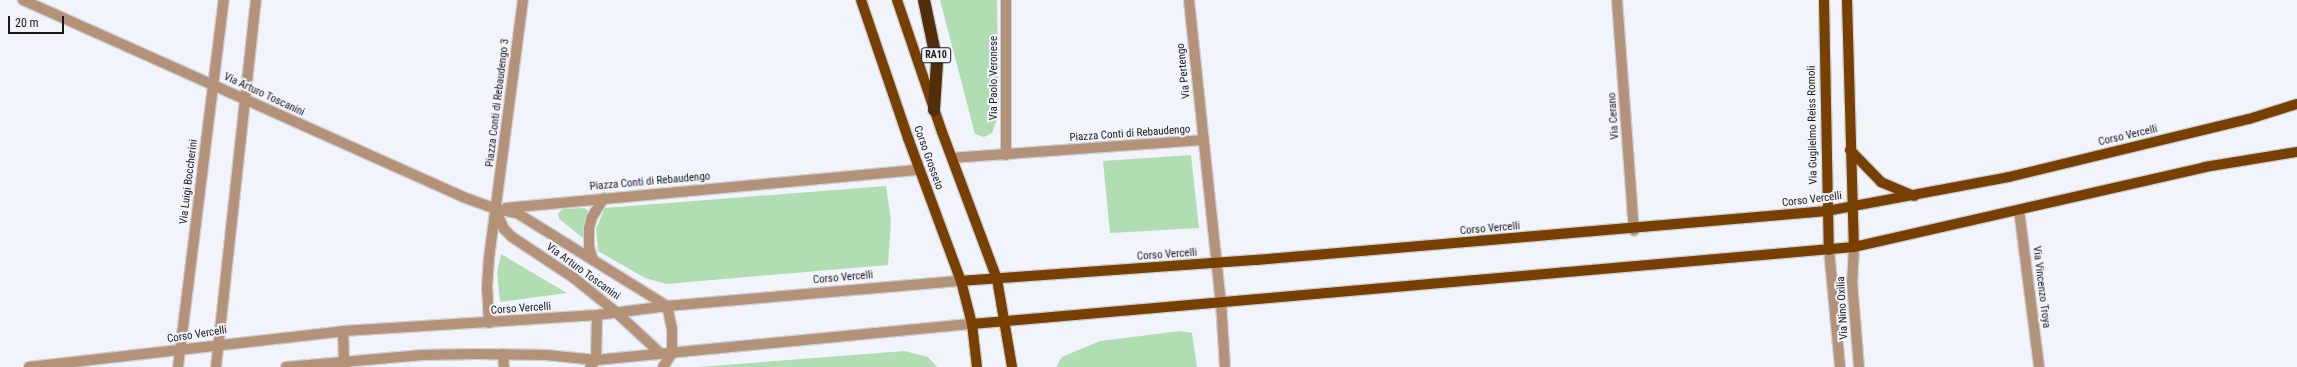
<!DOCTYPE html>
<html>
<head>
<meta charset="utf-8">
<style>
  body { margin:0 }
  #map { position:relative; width:2297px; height:367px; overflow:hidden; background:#f2f4fc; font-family:"Roboto Condensed",sans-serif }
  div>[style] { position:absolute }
  .green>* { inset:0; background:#b0deb2 }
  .roads { filter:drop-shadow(1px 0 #cfd1d8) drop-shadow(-1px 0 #cfd1d8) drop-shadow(0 1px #cfd1d8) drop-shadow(0 -1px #cfd1d8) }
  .minor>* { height:10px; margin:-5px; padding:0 5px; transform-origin:5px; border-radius:5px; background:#b49278 }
  .major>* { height:10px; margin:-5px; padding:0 5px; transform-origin:5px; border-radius:5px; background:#784000 }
  .highway>* { height:12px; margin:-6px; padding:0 6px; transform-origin:6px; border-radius:6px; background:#522d09 }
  span { translate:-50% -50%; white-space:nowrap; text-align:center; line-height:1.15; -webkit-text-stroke:4px #f2f4fc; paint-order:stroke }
  .shield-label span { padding:1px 3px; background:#f2f4fc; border:1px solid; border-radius:3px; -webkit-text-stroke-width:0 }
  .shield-label { font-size:10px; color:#1a1a1d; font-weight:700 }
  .street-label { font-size:11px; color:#1a1a1d }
  .scale { position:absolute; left:8px; top:16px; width:56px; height:18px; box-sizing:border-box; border:2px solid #1a1a1d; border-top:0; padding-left:5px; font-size:12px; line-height:14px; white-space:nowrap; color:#1a1a1d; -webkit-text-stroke:3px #f2f4fc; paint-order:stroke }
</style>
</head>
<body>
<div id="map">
  <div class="green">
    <i style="clip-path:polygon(940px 0,997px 0,999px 114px,992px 133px,984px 137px,975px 134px)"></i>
    <i style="clip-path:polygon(1191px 155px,1199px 228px,1110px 233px,1103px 161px)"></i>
    <i style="clip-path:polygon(886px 186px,891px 221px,888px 265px,666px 284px,645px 278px,598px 251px,596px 229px,605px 208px)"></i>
    <i style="clip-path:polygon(584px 208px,590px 212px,583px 238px,559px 219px,558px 213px,563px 209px)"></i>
    <i style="clip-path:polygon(501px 254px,567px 293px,500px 302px,497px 272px)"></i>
    <i style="clip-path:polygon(1181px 331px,1192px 333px,1197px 367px,1056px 367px,1062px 357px,1100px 341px)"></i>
    <i style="clip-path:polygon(905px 351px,928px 357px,937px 367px,698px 367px)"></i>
  </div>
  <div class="roads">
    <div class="minor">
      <i style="left:23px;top:0;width:482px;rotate:24.1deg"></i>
      <i style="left:463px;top:197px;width:35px;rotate:20deg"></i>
      <i style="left:496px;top:209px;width:21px;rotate:11deg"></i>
      <i style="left:517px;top:213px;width:176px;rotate:31.8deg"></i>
      <i style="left:1006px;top:0;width:155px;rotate:90deg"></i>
      <i style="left:1189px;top:0;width:304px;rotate:84deg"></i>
      <i style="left:1221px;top:302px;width:65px;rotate:86.5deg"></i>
      <i style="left:1617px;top:0;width:231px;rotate:85.8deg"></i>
      <i style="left:952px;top:158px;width:252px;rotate:-4.1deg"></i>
      <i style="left:506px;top:208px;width:415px;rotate:-5.3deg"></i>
      <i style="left:2019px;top:210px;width:158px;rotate:82.7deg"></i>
      <i style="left:496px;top:211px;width:20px;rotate:66deg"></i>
      <i style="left:504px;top:229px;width:11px;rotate:45deg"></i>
      <i style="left:512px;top:237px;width:74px;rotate:33.5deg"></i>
      <i style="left:574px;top:278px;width:55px;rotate:39.1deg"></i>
      <i style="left:617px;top:313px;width:59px;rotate:42.9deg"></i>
      <i style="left:1854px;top:247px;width:35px;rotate:93deg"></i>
      <i style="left:1852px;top:282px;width:85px;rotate:85.3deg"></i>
      <i style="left:1829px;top:250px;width:118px;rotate:84.6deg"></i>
      <i style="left:593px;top:260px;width:14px;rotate:-107deg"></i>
      <i style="left:589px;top:247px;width:19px;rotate:-90deg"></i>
      <i style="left:589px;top:228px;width:11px;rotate:-75deg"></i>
      <i style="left:592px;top:217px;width:22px;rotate:-58deg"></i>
      <i style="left:489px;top:323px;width:36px;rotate:-93deg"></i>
      <i style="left:487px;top:287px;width:29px;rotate:-86deg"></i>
      <i style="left:489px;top:258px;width:260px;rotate:-82.5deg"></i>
      <i style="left:343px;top:331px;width:36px;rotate:88deg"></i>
      <i style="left:503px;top:354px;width:13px;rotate:86deg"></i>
      <i style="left:29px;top:367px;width:316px;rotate:-6.5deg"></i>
      <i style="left:343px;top:331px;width:255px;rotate:-3.6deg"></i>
      <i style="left:597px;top:315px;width:71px;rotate:-7.3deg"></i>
      <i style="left:667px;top:306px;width:295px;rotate:-4.9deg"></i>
      <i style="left:178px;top:367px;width:370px;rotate:-82.9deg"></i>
      <i style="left:216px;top:367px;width:369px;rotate:-83.8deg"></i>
      <i style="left:286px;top:367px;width:137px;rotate:-5deg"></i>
      <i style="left:422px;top:355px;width:51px;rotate:-1.1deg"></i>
      <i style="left:473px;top:354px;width:73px;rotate:0.8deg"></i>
      <i style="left:546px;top:355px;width:50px;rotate:5.7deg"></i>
      <i style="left:596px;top:360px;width:378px;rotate:-5.5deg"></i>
      <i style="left:590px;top:367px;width:9px;rotate:-49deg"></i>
      <i style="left:596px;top:360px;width:45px;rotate:-88.7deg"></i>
      <i style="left:663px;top:367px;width:17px;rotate:-57deg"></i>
      <i style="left:672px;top:353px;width:24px;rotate:-90deg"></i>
      <i style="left:672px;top:329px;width:24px;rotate:-102deg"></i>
    </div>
    <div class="major">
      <i style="left:861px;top:0;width:146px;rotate:71.2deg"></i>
      <i style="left:908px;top:138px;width:153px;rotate:69.7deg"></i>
      <i style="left:961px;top:281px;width:44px;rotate:75.7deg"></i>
      <i style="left:972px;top:324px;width:43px;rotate:83.4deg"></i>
      <i style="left:897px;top:0;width:139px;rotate:71.2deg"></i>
      <i style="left:942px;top:132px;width:157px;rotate:69.5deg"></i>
      <i style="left:997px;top:279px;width:89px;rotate:80.3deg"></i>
      <i style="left:1824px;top:0;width:250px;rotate:88.9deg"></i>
      <i style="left:1847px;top:0;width:247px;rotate:88.4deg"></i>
      <i style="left:1850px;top:150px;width:45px;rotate:45.9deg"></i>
      <i style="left:1881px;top:182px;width:36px;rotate:23deg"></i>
      <i style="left:961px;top:281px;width:296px;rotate:-4.1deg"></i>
      <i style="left:1256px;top:260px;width:573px;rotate:-4.9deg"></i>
      <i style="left:1827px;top:211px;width:185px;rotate:-10.6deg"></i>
      <i style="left:2009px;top:177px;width:247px;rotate:-13.6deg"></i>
      <i style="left:2249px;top:119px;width:50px;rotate:-17.4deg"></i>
      <i style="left:972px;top:324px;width:885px;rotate:-4.99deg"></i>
      <i style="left:1854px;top:247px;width:360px;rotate:-12.8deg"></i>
      <i style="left:2205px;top:167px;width:93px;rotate:-9.3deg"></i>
    </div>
    <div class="highway">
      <i style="left:924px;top:0;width:63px;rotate:78.2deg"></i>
      <i style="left:937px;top:62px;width:48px;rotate:93.6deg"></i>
    </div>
  </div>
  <div class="shield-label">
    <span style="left:936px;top:55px">RA10</span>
  </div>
  <div class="street-label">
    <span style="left:1184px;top:71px;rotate:-96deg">Via Pertengo</span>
    <span style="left:994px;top:78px;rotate:-90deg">Via Paolo Veronese</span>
    <span style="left:264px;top:95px;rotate:25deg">Via Arturo Toscanini</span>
    <span style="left:498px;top:103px;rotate:-83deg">Piazza Conti di Rebaudengo 3</span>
    <span style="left:1614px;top:116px;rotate:-94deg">Via Cerano</span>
    <span style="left:1813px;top:125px;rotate:-91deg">Via Guglielmo Reiss Romoli</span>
    <span style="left:1130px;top:134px;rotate:-4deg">Piazza Conti di Rebaudengo</span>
    <span style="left:2128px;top:136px;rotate:-13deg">Corso Vercelli</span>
    <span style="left:928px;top:158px;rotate:70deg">Corso Grosseto</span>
    <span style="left:189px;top:182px;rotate:-83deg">Via Luigi Boccherini</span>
    <span style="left:650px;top:182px;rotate:-5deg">Piazza Conti di Rebaudengo</span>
    <span style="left:1812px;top:200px;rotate:-7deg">Corso Vercelli</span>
    <span style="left:1490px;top:229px;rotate:-5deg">Corso Vercelli</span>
    <span style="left:1167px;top:255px;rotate:-4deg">Corso Vercelli</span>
    <span style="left:583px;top:272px;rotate:36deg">Via Arturo Toscanini</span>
    <span style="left:843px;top:278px;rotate:-5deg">Corso Vercelli</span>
    <span style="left:2041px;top:287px;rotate:83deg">Via Vincenzo Troya</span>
    <span style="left:1843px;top:308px;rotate:-93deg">Via Nino Oxilia</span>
    <span style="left:521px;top:309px;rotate:-4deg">Corso Vercelli</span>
    <span style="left:197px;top:335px;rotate:-9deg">Corso Vercelli</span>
  </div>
  <div class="scale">20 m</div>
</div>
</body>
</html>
